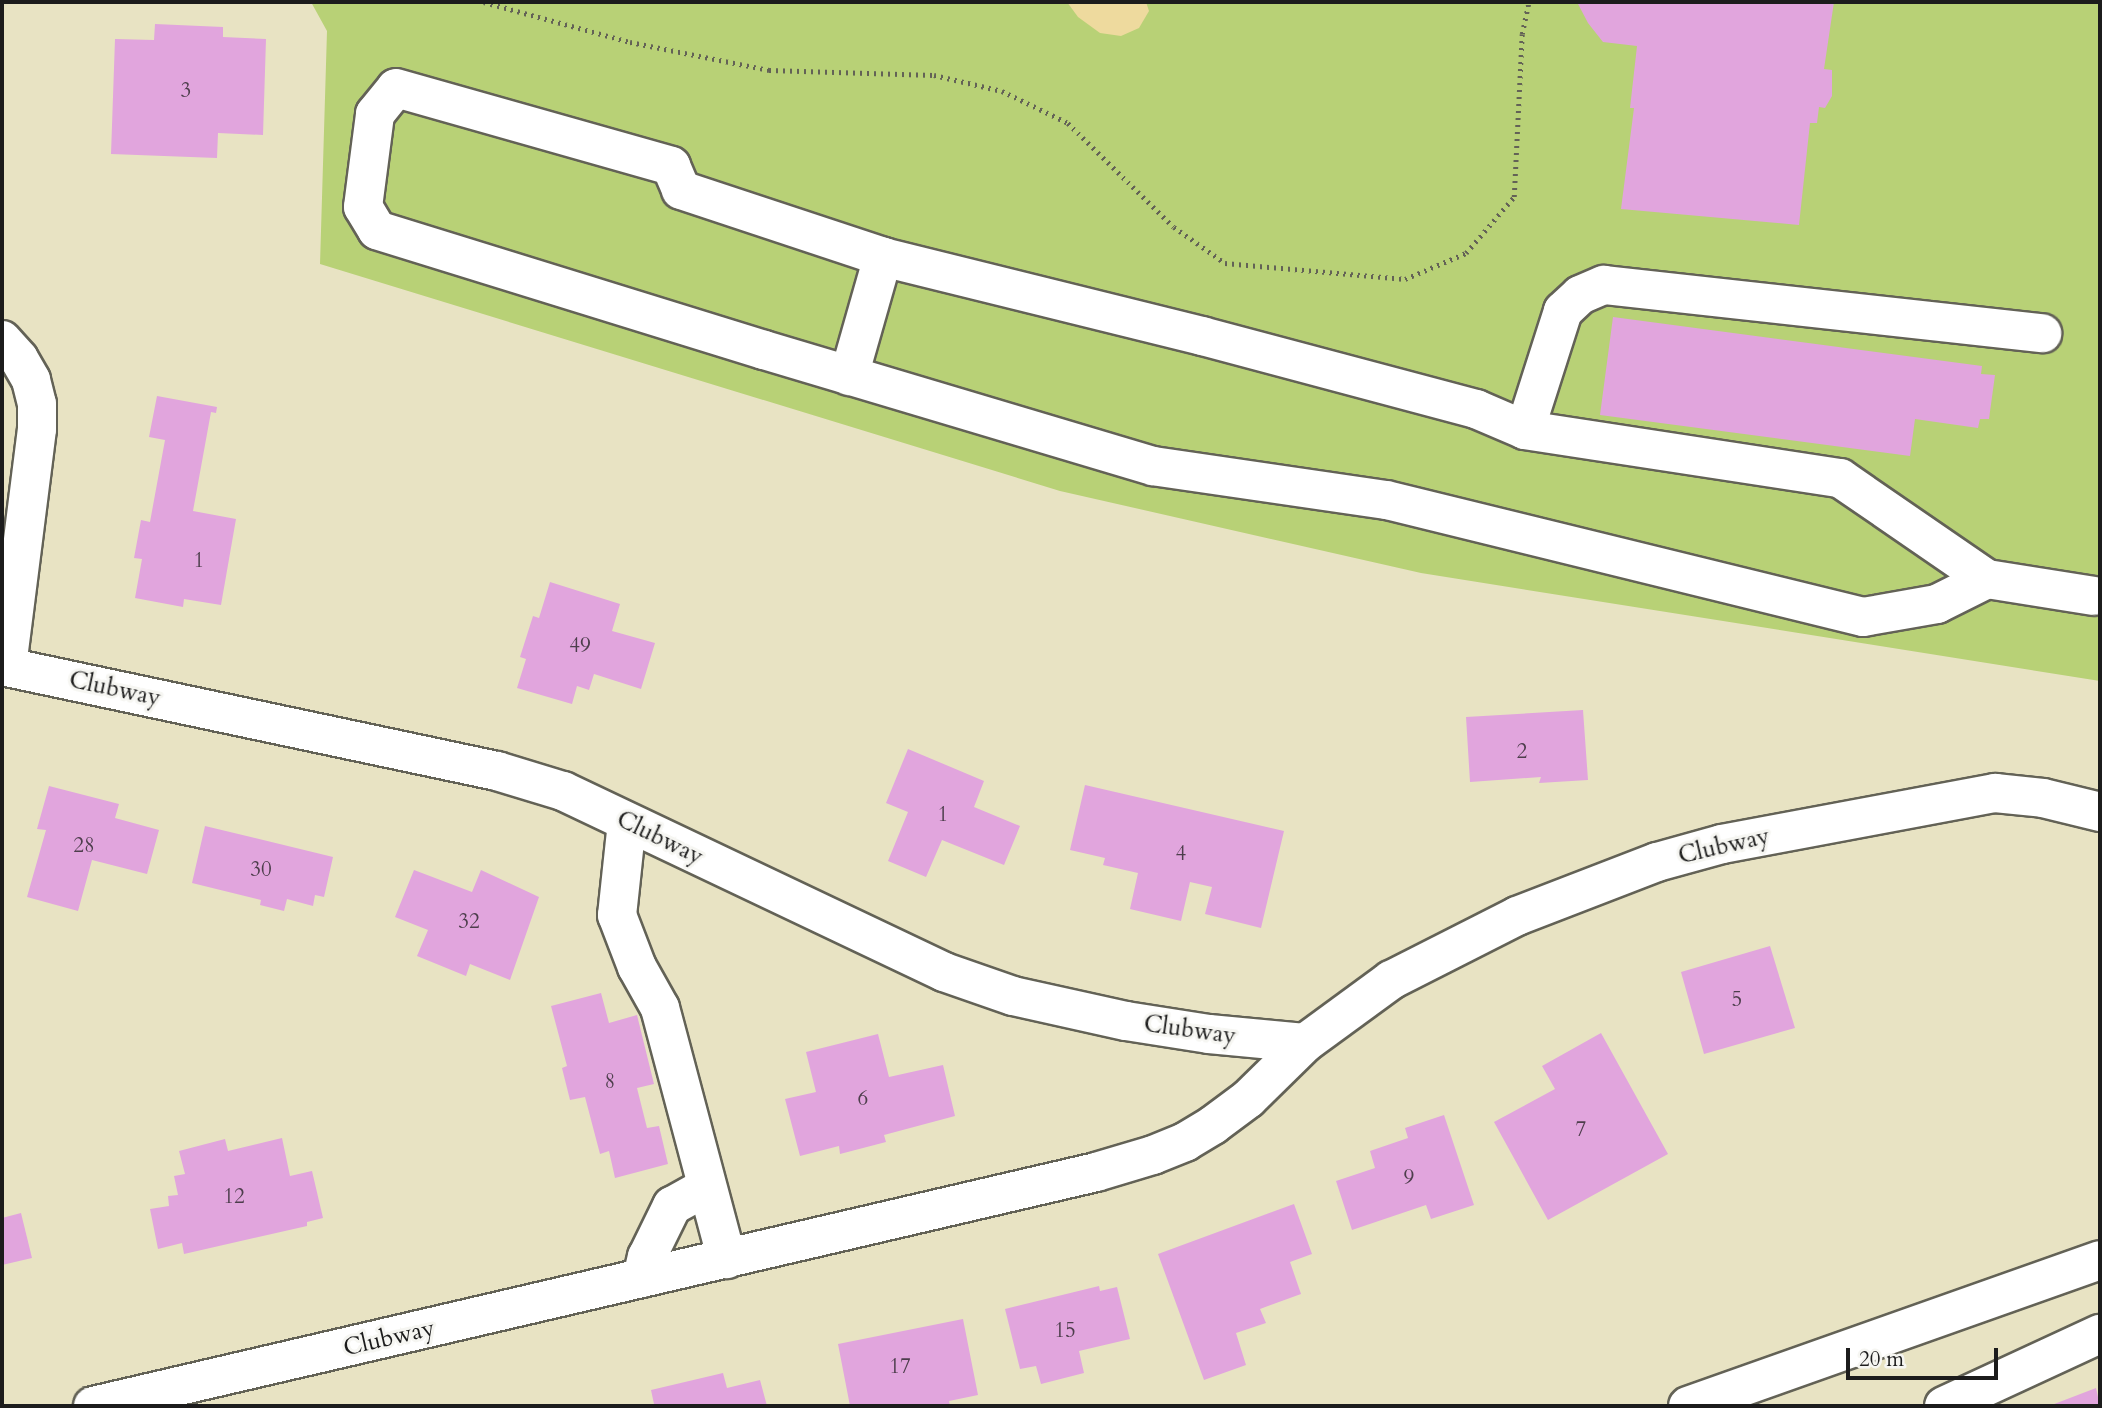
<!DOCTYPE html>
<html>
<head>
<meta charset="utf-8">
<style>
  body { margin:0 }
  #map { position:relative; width:2102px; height:1408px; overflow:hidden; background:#e8e3c3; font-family:Cardo,serif }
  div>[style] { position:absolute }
  .green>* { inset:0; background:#b8d176 }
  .sand>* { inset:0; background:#eeda9e }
  .building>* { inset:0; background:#e1a5dd }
  .path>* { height:4.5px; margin-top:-2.25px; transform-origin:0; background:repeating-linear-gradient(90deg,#636256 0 2px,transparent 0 7px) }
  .roads { filter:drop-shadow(2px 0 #636256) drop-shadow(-2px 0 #636256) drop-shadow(0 2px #636256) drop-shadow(0 -2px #636256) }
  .minor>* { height:38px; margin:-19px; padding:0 19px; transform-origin:19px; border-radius:19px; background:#fff }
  span { translate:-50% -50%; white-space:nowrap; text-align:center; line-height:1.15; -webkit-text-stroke:6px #f6f6f2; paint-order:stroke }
  .number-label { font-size:21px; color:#4d3e4c }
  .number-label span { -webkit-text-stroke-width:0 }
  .street-label { font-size:24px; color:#1c1c1c }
  .frame { position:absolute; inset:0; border:4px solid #1c1c1c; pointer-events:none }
  .scale { position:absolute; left:1846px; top:1348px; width:152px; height:32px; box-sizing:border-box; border:4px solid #1c1c1c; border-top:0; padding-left:9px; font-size:21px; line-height:24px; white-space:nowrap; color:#1c1c1c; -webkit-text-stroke:5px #f6f6f2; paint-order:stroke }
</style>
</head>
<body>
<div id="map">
  <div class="green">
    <i style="clip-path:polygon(311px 2px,2100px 2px,2100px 681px,1421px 573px,1060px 491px,320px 264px,327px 31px)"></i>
  </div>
  <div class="sand">
    <i style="clip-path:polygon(1067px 2px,1146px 2px,1149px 11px,1139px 28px,1121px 36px,1100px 33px,1078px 17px)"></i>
  </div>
  <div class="building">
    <i style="clip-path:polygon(1577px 2px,1834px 2px,1824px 69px,1832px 70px,1832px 96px,1825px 108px,1819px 107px,1817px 123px,1810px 123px,1799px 225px,1621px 209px,1634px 108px,1630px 108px,1637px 46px,1603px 42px,1588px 23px)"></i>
    <i style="clip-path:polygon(155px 24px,223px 27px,223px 37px,266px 39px,263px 135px,218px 133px,217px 158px,111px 154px,115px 39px,154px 40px)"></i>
    <i style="clip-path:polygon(1613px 317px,1982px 366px,1981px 374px,1995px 375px,1989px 419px,1980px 419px,1978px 428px,1915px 419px,1910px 456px,1600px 415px)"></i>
    <i style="clip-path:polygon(157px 396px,217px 407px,216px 413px,211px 412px,193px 511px,236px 519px,221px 605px,184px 599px,183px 607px,135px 598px,142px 559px,134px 558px,141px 520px,150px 522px,165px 440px,149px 437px)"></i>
    <i style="clip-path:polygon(550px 582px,620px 604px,612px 631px,655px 643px,641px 689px,594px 674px,589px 690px,577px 686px,572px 704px,517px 688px,526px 659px,520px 657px,533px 616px,539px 618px)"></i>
    <i style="clip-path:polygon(1583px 710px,1588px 780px,1539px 783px,1541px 777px,1470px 782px,1466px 717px)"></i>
    <i style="clip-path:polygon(908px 749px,984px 781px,974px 807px,1020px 826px,1004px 865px,942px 840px,926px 877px,888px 861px,908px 812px,886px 803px)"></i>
    <i style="clip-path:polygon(1085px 785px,1284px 831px,1261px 928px,1205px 914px,1212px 887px,1190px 882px,1181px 921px,1130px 909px,1138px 873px,1103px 865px,1105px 858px,1070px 850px)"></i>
    <i style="clip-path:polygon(49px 786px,119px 804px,115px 818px,159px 830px,147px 874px,92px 860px,78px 911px,27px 897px,46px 830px,37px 829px)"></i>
    <i style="clip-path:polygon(205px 826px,333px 857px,324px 897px,315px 895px,313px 906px,287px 899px,284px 911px,260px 905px,261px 900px,192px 883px)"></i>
    <i style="clip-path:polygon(414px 870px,472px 892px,481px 870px,539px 897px,510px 980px,470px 964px,466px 976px,417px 956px,428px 930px,395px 917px)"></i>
    <i style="clip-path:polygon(1770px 946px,1795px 1028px,1704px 1054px,1681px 972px)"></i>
    <i style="clip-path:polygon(601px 993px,609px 1023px,637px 1015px,654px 1084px,637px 1088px,647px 1128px,659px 1126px,668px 1164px,615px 1178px,609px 1151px,600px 1154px,585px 1097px,570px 1100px,562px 1068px,567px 1066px,551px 1006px)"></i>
    <i style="clip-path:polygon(1601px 1033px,1668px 1154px,1548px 1220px,1494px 1122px,1555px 1089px,1542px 1066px)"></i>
    <i style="clip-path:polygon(878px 1034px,889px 1077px,943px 1065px,955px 1116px,884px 1135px,886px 1142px,840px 1154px,839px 1146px,800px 1156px,785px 1099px,816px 1092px,806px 1052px)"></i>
    <i style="clip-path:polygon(1444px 1115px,1474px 1205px,1431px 1219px,1426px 1205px,1352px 1230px,1336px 1181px,1375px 1168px,1370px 1151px,1408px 1138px,1405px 1128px)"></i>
    <i style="clip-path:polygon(282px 1138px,290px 1176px,312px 1171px,323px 1218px,307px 1222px,307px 1226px,184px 1254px,182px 1243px,158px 1249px,150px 1209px,169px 1206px,168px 1196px,178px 1195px,174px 1176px,185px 1174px,179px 1151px,225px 1139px,228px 1151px)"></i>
    <i style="clip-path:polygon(1294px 1204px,1312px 1254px,1290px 1262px,1301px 1294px,1260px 1309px,1266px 1323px,1236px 1333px,1246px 1365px,1204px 1380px,1158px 1254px)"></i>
    <i style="clip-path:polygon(21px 1213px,32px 1258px,2px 1265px,2px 1218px)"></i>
    <i style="clip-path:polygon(1099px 1286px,1100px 1291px,1117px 1287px,1130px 1339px,1079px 1351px,1084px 1373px,1041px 1384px,1036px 1366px,1020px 1369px,1005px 1309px)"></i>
    <i style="clip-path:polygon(963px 1319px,978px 1395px,949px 1401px,950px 1406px,850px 1406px,838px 1344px)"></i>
    <i style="clip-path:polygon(723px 1373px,727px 1388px,760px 1380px,767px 1406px,650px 1406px,654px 1404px,651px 1390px)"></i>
    <i style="clip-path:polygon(2096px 1388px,2100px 1406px,2049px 1406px)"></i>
  </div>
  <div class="path">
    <i style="left:484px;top:2px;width:151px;rotate:15.3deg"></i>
    <i style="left:630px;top:42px;width:142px;rotate:11.4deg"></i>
    <i style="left:769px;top:70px;width:165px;rotate:1.7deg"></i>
    <i style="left:934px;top:75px;width:70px;rotate:13.2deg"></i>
    <i style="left:1002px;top:91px;width:73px;rotate:25.9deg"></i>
    <i style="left:1068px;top:123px;width:148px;rotate:44.5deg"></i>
    <i style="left:1174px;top:227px;width:62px;rotate:35.2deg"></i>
    <i style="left:1225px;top:263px;width:181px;rotate:5.1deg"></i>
    <i style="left:1405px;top:279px;width:66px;rotate:-23.1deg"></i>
    <i style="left:1466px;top:253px;width:74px;rotate:-49.4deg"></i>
    <i style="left:1514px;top:197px;width:163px;rotate:-87.2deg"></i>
    <i style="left:1522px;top:34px;width:33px;rotate:-78deg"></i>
  </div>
  <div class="roads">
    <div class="minor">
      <i style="left:396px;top:88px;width:286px;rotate:15.8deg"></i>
      <i style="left:671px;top:166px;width:26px;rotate:67deg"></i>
      <i style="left:681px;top:190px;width:213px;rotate:18.3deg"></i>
      <i style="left:883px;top:257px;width:329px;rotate:13.9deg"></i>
      <i style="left:1202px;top:336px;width:284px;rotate:14.9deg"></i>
      <i style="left:1476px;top:409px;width:53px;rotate:23.2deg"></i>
      <i style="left:1525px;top:430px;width:319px;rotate:8.7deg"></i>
      <i style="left:1840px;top:478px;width:178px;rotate:34.5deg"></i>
      <i style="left:1987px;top:579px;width:56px;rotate:153.4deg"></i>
      <i style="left:1937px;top:604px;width:75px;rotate:170deg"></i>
      <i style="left:1863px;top:617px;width:491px;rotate:-166.2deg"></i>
      <i style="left:1386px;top:500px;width:235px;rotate:-171.7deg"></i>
      <i style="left:1153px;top:466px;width:406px;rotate:-163.4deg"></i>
      <i style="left:764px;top:350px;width:405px;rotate:-162.8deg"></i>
      <i style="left:377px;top:230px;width:27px;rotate:-121deg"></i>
      <i style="left:363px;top:207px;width:94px;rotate:-82.6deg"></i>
      <i style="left:375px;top:114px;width:33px;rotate:-51deg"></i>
      <i style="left:2px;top:340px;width:25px;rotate:48deg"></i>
      <i style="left:19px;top:359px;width:24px;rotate:60deg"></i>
      <i style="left:31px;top:380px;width:25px;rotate:76deg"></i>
      <i style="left:37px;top:404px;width:25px;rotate:90deg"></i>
      <i style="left:37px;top:429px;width:240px;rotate:97.2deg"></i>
      <i style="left:849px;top:376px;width:124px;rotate:-74.1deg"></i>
      <i style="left:1525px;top:430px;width:125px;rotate:-72.3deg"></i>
      <i style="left:1563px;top:311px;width:23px;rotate:-43deg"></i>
      <i style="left:1580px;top:295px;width:26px;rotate:-23deg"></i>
      <i style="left:1604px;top:285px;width:441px;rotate:6.3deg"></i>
      <i style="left:1987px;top:579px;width:108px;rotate:9deg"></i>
      <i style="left:2px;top:666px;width:506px;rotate:11.98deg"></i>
      <i style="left:497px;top:771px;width:69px;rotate:16.9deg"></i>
      <i style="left:563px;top:791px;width:422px;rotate:25.4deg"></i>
      <i style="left:944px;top:972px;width:73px;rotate:19.2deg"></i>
      <i style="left:1013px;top:996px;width:116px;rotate:12.5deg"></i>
      <i style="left:1126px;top:1021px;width:84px;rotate:8.9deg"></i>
      <i style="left:1209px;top:1034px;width:96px;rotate:5.4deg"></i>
      <i style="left:627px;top:822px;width:94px;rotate:96.1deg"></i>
      <i style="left:617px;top:915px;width:56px;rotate:69deg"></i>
      <i style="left:637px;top:967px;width:47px;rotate:60.7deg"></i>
      <i style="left:660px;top:1008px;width:260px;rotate:75.1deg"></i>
      <i style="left:642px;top:1278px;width:22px;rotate:-77deg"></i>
      <i style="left:647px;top:1257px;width:57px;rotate:-63.9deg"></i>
      <i style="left:672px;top:1206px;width:39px;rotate:-29deg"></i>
      <i style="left:93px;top:1406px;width:1030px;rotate:-13.13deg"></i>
      <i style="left:1096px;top:1172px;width:59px;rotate:-16.6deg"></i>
      <i style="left:1153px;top:1155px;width:35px;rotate:-22deg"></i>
      <i style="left:1185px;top:1142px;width:33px;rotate:-31deg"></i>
      <i style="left:1213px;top:1125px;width:44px;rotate:-36.6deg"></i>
      <i style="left:1248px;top:1099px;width:80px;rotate:-44.5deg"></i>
      <i style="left:1305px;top:1043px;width:107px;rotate:-36.2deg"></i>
      <i style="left:1391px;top:980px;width:141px;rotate:-26.9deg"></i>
      <i style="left:1517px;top:916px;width:150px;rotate:-21.1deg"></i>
      <i style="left:1657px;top:862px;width:67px;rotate:-15.5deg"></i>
      <i style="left:1722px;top:844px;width:278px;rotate:-10.6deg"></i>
      <i style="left:1995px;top:793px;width:48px;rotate:5.9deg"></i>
      <i style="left:2043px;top:798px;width:59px;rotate:13.8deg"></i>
      <i style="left:1688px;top:1406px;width:437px;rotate:-19.5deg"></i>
      <i style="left:1944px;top:1406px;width:172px;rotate:-24.8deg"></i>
    </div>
  </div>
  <div class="number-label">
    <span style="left:186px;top:91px">3</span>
    <span style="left:199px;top:561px">1</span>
    <span style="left:580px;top:646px">49</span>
    <span style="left:1522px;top:752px">2</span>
    <span style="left:943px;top:815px">1</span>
    <span style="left:84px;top:846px">28</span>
    <span style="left:1181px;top:854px">4</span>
    <span style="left:261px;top:870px">30</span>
    <span style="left:469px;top:922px">32</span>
    <span style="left:1737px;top:1000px">5</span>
    <span style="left:610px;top:1082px">8</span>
    <span style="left:863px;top:1099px">6</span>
    <span style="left:1581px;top:1130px">7</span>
    <span style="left:1409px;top:1178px">9</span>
    <span style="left:234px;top:1197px">12</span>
    <span style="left:1065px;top:1331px">15</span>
    <span style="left:900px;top:1367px">17</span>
  </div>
  <div class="street-label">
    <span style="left:115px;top:689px;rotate:12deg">Clubway</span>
    <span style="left:660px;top:838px;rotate:26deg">Clubway</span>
    <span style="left:1724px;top:846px;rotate:-13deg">Clubway</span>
    <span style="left:1190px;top:1030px;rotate:8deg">Clubway</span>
    <span style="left:389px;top:1338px;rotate:-13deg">Clubway</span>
  </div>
  <div class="frame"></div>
  <div class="scale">20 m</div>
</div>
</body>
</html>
